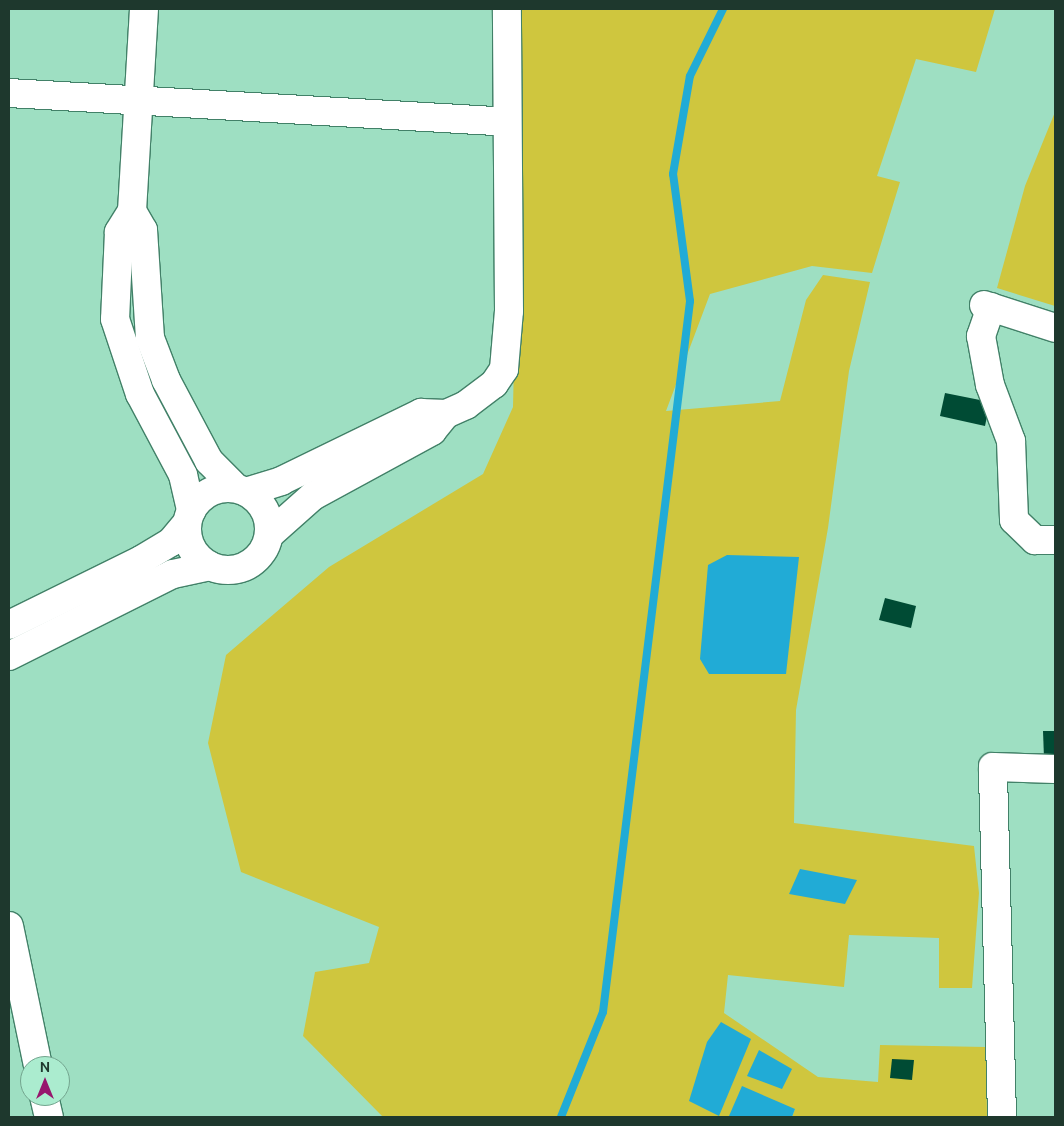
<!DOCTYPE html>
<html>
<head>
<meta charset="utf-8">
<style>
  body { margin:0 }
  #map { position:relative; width:1064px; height:1126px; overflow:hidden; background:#9edfc2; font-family:Ubuntu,sans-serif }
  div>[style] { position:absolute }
  .green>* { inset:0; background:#cfc63e }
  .water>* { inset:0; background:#21abd6 }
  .stream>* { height:8px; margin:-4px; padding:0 4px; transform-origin:4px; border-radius:4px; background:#21abd6 }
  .building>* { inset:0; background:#004b34 }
  .roads { filter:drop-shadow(1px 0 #428168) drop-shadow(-1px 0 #428168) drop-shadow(0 1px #428168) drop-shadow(0 -1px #428168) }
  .street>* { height:28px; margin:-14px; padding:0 14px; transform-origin:14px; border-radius:14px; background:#fff }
  .street>.ring { margin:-14px; padding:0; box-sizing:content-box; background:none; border:28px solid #fff; border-radius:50% }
  .secondary>* { height:28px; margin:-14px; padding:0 14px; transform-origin:14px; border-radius:14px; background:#fff }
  span { translate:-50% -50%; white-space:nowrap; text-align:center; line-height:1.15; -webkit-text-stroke:5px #abeccf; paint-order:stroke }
  .frame { position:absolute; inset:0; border:10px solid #1e382d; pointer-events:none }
  .north { position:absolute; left:20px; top:1056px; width:50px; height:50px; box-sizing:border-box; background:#abeccf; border:1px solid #73a48e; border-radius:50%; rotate:0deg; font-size:14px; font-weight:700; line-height:20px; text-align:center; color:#1e382d }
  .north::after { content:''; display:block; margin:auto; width:18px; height:22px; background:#97166d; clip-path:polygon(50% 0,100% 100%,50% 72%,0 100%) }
</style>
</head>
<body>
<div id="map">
  <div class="green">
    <i style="clip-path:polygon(522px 9px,995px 9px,976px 72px,916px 59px,877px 176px,900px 182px,872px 273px,812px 266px,710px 294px,666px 411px,780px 401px,806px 300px,823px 275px,870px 282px,849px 371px,828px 528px,796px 710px,794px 823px,974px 846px,979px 893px,972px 988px,939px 988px,939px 938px,849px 935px,844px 987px,728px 975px,724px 1013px,818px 1077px,878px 1082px,880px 1045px,986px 1047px,987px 1117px,792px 1117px,795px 1109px,731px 1117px,383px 1117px,303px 1036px,315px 972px,369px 963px,379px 927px,241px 872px,208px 743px,226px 655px,329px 567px,483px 474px,513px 407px)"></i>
    <i style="clip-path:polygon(1055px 112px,1055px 306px,997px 288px,1025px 186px)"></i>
  </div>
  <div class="water">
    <i style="clip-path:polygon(727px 555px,799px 557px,786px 674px,709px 674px,700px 659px,708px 565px)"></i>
    <i style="clip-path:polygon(800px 869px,857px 880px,845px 904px,789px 894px)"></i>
    <i style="clip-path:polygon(721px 1022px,751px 1039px,719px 1116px,689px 1101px,707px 1042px)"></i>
    <i style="clip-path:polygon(759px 1050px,792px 1069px,782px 1089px,747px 1076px)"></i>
    <i style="clip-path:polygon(742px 1086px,795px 1109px,792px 1117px,729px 1116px)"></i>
  </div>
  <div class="stream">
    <i style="left:561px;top:1117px;width:113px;rotate:-68.2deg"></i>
    <i style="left:603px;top:1012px;width:716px;rotate:-83.02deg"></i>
    <i style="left:690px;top:301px;width:128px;rotate:-97.6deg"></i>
    <i style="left:673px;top:174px;width:99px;rotate:-80.2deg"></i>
    <i style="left:690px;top:76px;width:75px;rotate:-63.8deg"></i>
  </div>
  <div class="building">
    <i style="clip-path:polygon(945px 393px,990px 402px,985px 426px,940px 416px)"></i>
    <i style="clip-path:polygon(885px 598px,916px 606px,911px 628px,879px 620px)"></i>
    <i style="clip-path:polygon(1043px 731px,1055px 731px,1055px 758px,1044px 758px)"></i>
    <i style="clip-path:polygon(892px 1059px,914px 1060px,912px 1080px,890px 1078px)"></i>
  </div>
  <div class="roads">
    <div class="street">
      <i style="left:144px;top:9px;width:202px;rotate:93.4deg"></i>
      <i style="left:132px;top:211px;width:25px;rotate:122deg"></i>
      <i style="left:119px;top:232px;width:87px;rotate:92.6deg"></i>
      <i style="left:115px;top:319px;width:79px;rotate:71.6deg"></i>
      <i style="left:140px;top:394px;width:92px;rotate:62deg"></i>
      <i style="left:183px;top:475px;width:37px;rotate:77deg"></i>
      <i style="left:9px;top:93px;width:498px;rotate:3.3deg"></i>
      <i style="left:132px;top:211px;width:22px;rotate:60deg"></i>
      <i style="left:143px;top:230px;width:108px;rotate:86.3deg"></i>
      <i style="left:150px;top:338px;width:45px;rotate:69.1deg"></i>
      <i style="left:166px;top:380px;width:92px;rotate:62deg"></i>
      <i style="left:209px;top:461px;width:38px;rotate:45deg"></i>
      <i style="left:984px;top:305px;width:75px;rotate:17.9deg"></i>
      <i style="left:991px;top:307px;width:31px;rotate:109deg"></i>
      <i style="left:981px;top:336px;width:50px;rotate:79.6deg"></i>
      <i style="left:990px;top:385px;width:60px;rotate:69.4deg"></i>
      <i style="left:1011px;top:441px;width:79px;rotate:87.8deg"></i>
      <i style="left:1014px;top:520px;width:29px;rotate:44deg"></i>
      <i style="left:1035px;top:540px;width:20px"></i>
      <i class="ring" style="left:187px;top:488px;width:54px;height:54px"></i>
      <i style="left:246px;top:492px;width:37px;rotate:-17deg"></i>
      <i style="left:281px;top:481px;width:156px;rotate:-25.9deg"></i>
      <i style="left:421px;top:413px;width:25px;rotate:2deg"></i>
      <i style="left:446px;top:414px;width:22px;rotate:-24deg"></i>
      <i style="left:466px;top:405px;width:35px;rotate:-37deg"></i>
      <i style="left:494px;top:384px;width:18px;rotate:-56deg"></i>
      <i style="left:504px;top:369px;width:58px;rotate:-85.1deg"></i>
      <i style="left:509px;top:311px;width:302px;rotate:-90.4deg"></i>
      <i style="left:269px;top:535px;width:59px;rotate:-41.6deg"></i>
      <i style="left:313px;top:496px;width:136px;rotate:-28.6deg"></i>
      <i style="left:432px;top:431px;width:22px;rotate:-51deg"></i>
      <i style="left:9px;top:625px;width:147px;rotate:-26.2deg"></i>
      <i style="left:141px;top:560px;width:35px;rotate:-31deg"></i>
      <i style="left:171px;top:542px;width:25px;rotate:-50deg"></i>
      <i style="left:9px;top:656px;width:183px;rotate:-26.6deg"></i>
      <i style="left:173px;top:574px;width:38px;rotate:-12deg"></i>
      <i style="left:1002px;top:1117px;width:350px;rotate:-91.5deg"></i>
      <i style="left:993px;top:767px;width:62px;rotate:1.8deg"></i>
    </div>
    <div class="secondary">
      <i style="left:9px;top:926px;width:143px;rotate:78.3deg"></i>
      <i style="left:44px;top:1096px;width:22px;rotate:77deg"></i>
    </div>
  </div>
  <div class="frame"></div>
  <div class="north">N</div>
</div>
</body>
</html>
